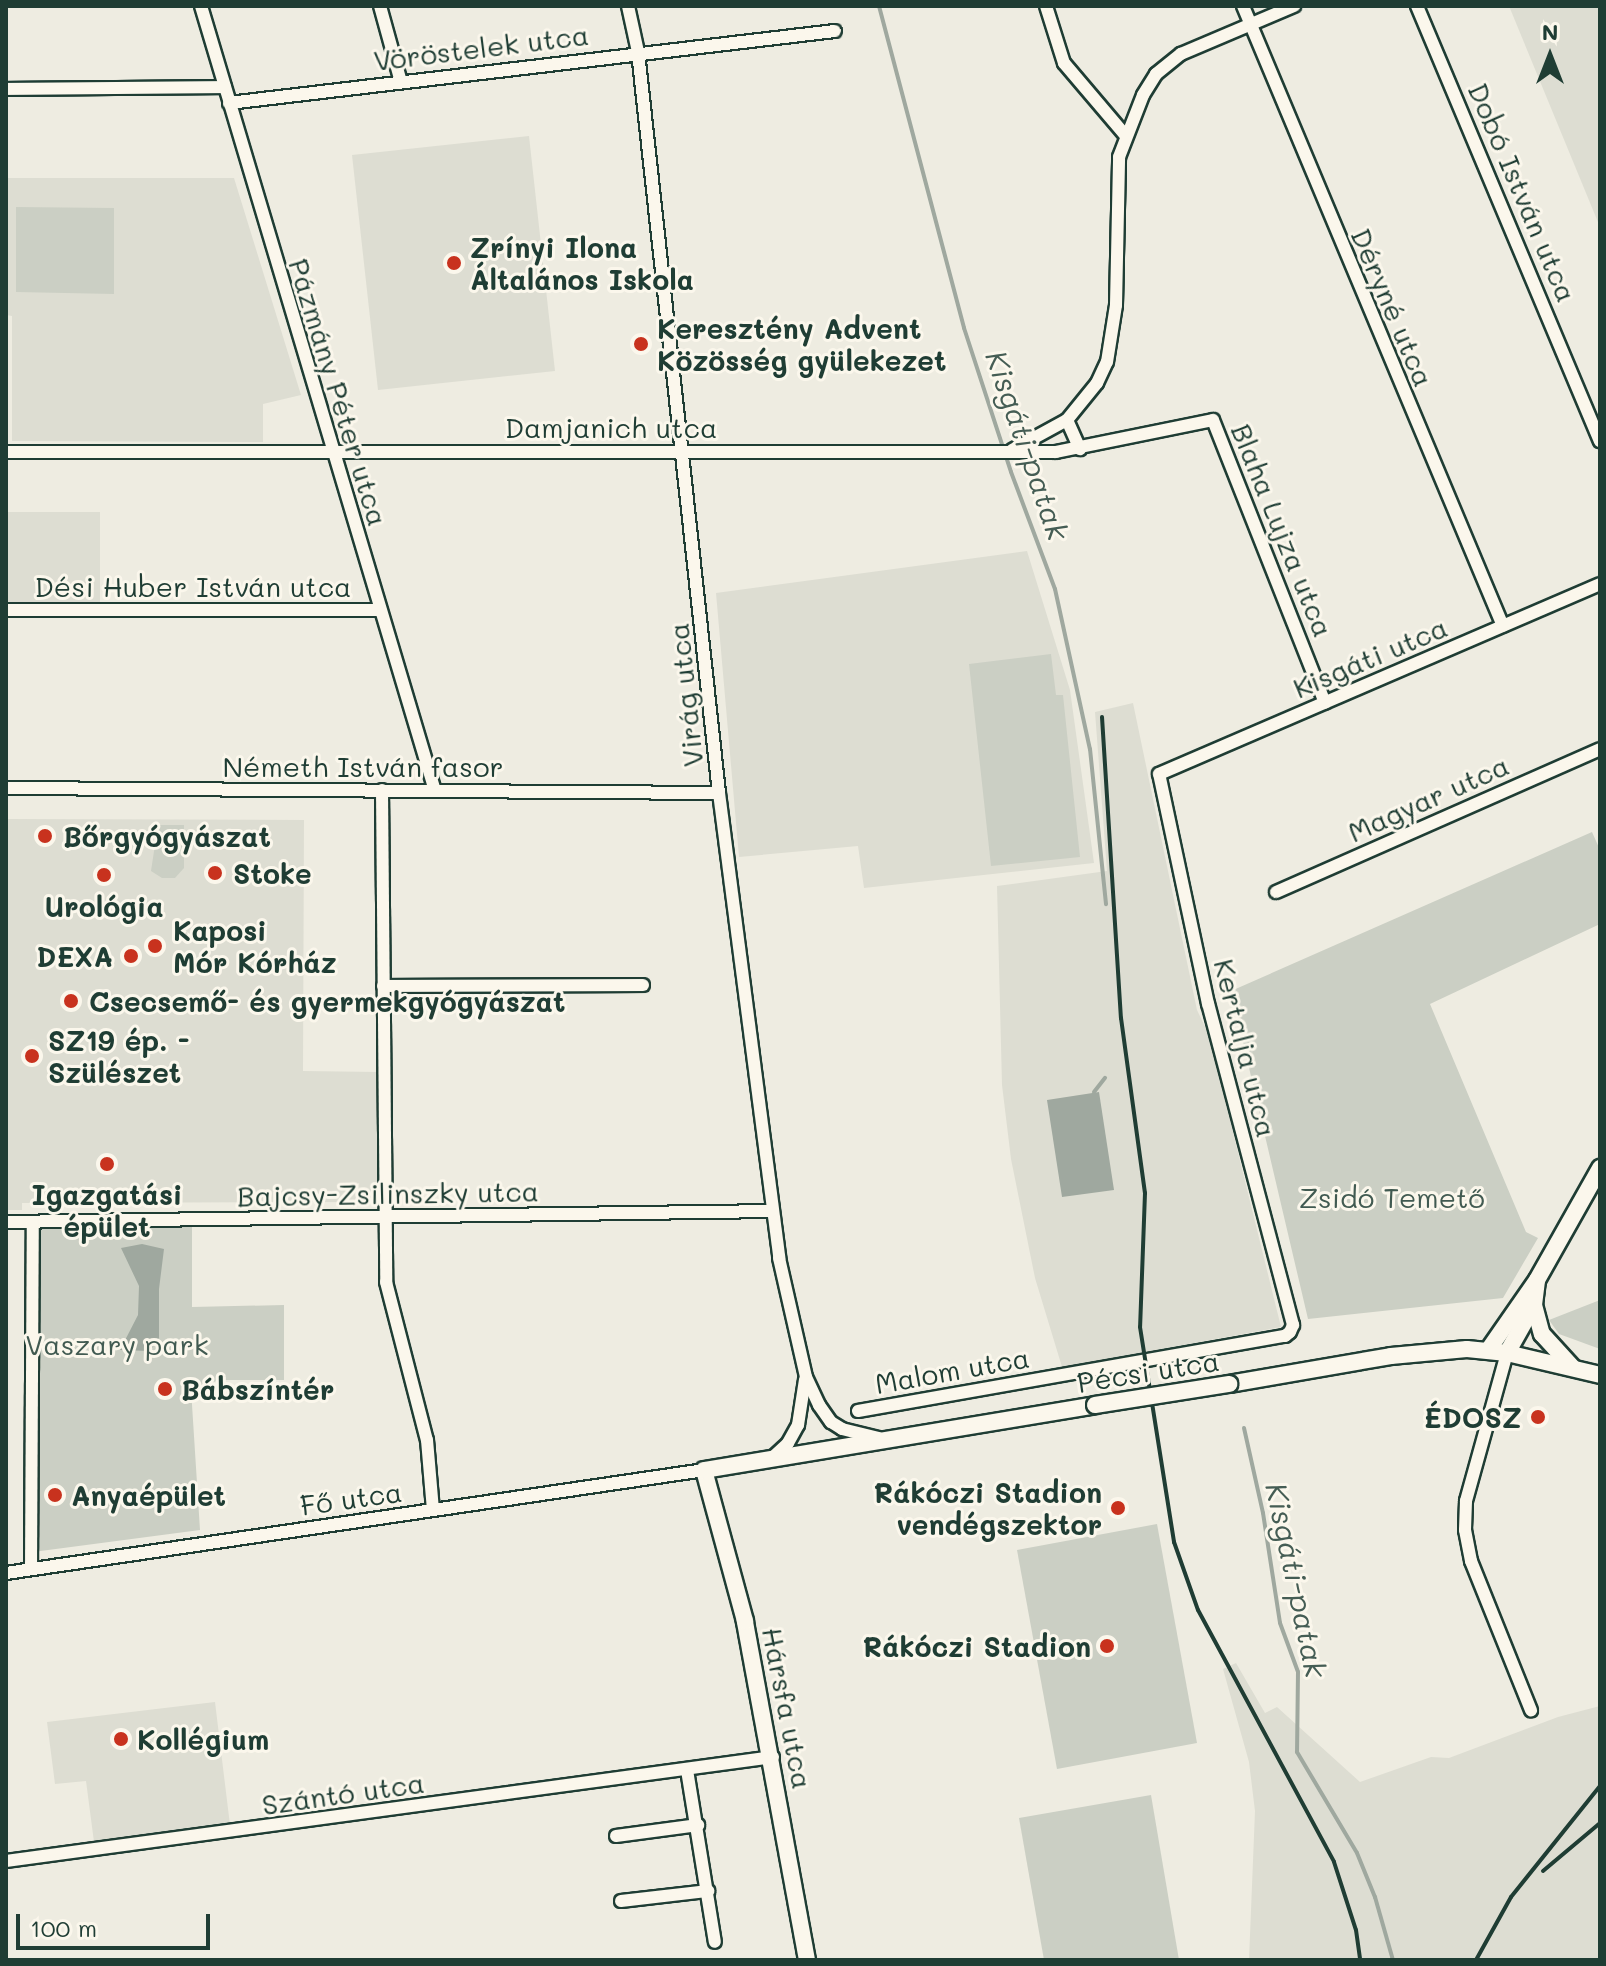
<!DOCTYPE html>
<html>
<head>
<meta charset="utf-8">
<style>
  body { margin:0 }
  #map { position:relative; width:1606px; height:1966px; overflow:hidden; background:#eeece1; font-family:Mali,sans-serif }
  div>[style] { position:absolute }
  .built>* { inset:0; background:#ddddd2 }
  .green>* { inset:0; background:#cbcfc4 }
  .water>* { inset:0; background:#9fa89f }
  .stream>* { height:4px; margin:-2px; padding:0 2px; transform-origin:2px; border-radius:2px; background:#9fa89f }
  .roads { filter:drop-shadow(2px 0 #1f3d34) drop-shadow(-2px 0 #1f3d34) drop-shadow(0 2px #1f3d34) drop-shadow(0 -2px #1f3d34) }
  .street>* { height:12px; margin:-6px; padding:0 6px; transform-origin:6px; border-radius:6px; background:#fbf7ec }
  .secondary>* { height:16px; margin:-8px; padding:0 8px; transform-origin:8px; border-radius:8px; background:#fbf7ec }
  .rail>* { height:4px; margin:-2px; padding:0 2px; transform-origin:2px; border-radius:2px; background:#1f3d34 }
  .bridges { filter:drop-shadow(2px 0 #1f3d34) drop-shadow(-2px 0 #1f3d34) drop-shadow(0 2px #1f3d34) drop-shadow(0 -2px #1f3d34) }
  .secondary-bridge>* { height:16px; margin:-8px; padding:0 8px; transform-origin:8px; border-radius:8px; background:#fbf7ec }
  .dots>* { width:22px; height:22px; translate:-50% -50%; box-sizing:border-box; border:4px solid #fbf7ec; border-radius:50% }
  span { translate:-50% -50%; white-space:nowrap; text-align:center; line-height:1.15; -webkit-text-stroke:6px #fbf7ec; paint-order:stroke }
  .street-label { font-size:28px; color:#1f3d34 }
  .poi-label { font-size:28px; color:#1f3d34; font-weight:700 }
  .left { translate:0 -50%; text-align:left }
  .right { translate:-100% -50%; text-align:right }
  .park-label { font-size:28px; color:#415a51 }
  .water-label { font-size:30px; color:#455d54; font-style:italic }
  .frame { position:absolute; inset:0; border:8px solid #1f3d34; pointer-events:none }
  .north { position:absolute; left:1510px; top:16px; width:80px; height:80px; -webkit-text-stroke:6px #fbf7ec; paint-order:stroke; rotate:0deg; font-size:22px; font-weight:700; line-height:32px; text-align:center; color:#1f3d34 }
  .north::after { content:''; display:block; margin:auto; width:28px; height:36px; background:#1f3d34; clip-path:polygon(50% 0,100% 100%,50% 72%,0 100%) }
  .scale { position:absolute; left:16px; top:1914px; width:194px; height:36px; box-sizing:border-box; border:4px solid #1f3d34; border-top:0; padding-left:10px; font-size:24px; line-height:28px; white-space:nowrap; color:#1f3d34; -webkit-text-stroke:6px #fbf7ec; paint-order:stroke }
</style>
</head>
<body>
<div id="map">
  <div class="built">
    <i style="clip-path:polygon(1509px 6px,1600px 6px,1600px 227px)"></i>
    <i style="clip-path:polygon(529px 136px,555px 371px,378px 390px,352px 155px)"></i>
    <i style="clip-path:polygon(6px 178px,234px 178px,301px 395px,263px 404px,263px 442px,12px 441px,12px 316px,6px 315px)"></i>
    <i style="clip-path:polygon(6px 512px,100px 512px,100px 606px,6px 606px)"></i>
    <i style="clip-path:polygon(1027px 551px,1070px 690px,1094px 863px,864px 888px,858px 846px,739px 857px,716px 593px)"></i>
    <i style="clip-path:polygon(1133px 703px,1197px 1010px,1209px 1035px,1281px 1327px,1062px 1367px,1035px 1278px,1011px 1159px,1002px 1085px,997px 886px,1107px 871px,1095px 712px)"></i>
    <i style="clip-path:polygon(6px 819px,304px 820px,303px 1071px,378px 1072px,378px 1202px,22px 1203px,22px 1210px,6px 1210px)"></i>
    <i style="clip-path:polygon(1236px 1663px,1265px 1713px,1277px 1707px,1360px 1782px,1431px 1757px,1449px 1758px,1558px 1717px,1600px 1706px,1600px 1960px,1249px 1960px,1255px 1811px,1249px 1762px,1223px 1669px)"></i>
    <i style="clip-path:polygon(215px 1702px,230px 1825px,94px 1842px,86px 1781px,55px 1784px,47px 1722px)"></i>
  </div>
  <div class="green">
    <i style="clip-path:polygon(16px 207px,114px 208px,114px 294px,16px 292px)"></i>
    <i style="clip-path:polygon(1051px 654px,1056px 695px,1063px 695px,1080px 857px,991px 866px,969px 664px)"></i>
    <i style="clip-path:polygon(158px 825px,184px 825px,184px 868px,175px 878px,162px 878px,151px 871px)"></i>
    <i style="clip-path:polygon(1592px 832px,1600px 850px,1600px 924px,1430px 1004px,1526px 1232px,1538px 1238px,1503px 1298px,1308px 1319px,1231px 991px)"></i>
    <i style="clip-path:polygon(192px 1220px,192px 1307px,284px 1305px,284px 1380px,220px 1380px,191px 1389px,200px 1530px,33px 1552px,33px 1222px)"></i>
    <i style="clip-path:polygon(1600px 1300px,1600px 1349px,1559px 1334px,1549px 1320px)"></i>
    <i style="clip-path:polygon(1157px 1524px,1197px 1743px,1057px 1769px,1017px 1550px)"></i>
    <i style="clip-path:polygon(1151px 1795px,1179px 1960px,1044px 1960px,1019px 1818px)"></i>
  </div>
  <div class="water">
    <i style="clip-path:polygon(1099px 1092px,1114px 1190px,1062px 1197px,1047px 1100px)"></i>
    <i style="clip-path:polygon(142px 1244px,164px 1249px,159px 1289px,159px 1338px,150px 1351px,120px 1350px,138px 1315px,139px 1286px,121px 1248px)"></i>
  </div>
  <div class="stream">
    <i style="left:879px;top:6px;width:333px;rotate:75.2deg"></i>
    <i style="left:964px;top:328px;width:151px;rotate:71.9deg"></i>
    <i style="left:1011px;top:472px;width:125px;rotate:69.4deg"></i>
    <i style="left:1055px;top:589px;width:164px;rotate:77.7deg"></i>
    <i style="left:1090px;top:749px;width:156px;rotate:84.1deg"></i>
    <i style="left:1094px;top:1092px;width:18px;rotate:-52deg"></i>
    <i style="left:1244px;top:1428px;width:87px;rotate:77.4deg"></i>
    <i style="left:1263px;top:1513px;width:111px;rotate:81.2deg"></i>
    <i style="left:1280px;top:1623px;width:52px;rotate:69.8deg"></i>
    <i style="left:1298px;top:1672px;width:80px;rotate:90.7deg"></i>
    <i style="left:1297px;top:1752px;width:117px;rotate:59.3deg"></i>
    <i style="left:1357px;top:1853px;width:48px;rotate:67.8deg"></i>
    <i style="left:1375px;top:1897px;width:66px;rotate:74.1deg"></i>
  </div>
  <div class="roads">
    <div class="street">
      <i style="left:201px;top:6px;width:819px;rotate:73.4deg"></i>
      <i style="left:380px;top:6px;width:79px;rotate:74.6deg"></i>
      <i style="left:628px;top:6px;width:47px;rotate:77.7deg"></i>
      <i style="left:638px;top:52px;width:745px;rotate:83.76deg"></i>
      <i style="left:719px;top:793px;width:469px;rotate:82.6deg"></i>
      <i style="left:779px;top:1258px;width:122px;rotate:77.2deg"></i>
      <i style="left:806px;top:1377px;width:31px;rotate:65deg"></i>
      <i style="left:819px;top:1405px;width:21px;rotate:55deg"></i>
      <i style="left:831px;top:1422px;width:13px;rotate:32deg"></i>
      <i style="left:842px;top:1429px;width:38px;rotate:14deg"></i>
      <i style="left:1046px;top:6px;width:60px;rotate:72.5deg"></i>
      <i style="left:1064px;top:63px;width:94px;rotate:49.7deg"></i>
      <i style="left:1243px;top:6px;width:672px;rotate:67.25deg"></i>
      <i style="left:1417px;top:6px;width:472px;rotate:67.2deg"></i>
      <i style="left:6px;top:89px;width:219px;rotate:-0.5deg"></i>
      <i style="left:229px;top:103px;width:610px;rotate:-6.78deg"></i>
      <i style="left:1067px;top:420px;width:32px;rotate:66deg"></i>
      <i style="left:1012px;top:450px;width:63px;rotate:-28.6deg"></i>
      <i style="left:1067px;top:420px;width:48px;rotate:-51deg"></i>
      <i style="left:1097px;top:383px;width:23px;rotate:-65deg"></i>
      <i style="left:1107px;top:362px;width:58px;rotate:-81deg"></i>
      <i style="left:1116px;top:305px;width:148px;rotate:-88.8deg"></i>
      <i style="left:1119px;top:157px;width:66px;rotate:-68.8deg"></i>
      <i style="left:1143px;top:95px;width:25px;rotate:-58deg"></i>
      <i style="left:1156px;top:74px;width:32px;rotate:-39deg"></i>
      <i style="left:1181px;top:54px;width:123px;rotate:-23deg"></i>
      <i style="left:6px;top:452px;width:1050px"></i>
      <i style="left:1056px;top:452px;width:160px;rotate:-11.5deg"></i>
      <i style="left:1213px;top:420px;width:304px;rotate:68.4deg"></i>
      <i style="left:6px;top:610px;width:374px"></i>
      <i style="left:6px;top:788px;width:713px;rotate:0.4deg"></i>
      <i style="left:382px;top:790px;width:492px;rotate:89.5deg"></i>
      <i style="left:386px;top:1282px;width:163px;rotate:75.5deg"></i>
      <i style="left:427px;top:1440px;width:70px;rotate:85.1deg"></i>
      <i style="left:1276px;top:892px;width:354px;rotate:-23.8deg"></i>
      <i style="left:383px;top:986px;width:260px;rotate:-0.2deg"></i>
      <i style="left:6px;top:1222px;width:765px;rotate:-0.82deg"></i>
      <i style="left:1507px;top:1353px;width:154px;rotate:105.5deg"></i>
      <i style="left:1466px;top:1501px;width:29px;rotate:92deg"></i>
      <i style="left:1465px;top:1530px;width:32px;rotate:79deg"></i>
      <i style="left:1471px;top:1561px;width:161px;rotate:68.1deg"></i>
      <i style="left:858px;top:1411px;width:434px;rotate:-10deg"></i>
      <i style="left:1285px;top:1336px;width:6px;rotate:-39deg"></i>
      <i style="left:1290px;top:1332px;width:8px;rotate:-67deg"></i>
      <i style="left:1293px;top:1325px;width:332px;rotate:-104.8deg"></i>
      <i style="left:1208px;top:1004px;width:235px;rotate:-102deg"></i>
      <i style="left:1159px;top:774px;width:480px;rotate:-23.3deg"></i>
      <i style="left:771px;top:1459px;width:23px;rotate:-43deg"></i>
      <i style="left:788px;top:1443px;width:21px;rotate:-61deg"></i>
      <i style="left:798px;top:1425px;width:46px;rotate:-81.2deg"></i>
      <i style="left:31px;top:1568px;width:346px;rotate:-89.7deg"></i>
      <i style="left:6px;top:1573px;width:706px;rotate:-8.39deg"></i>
      <i style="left:687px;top:1770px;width:174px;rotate:80.8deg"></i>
      <i style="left:616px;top:1836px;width:83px;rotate:-7.6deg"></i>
      <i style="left:6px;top:1861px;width:774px;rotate:-7.72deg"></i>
      <i style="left:621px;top:1901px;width:88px;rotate:-6.6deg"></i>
    </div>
    <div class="secondary">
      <i style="left:1534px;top:1305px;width:30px;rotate:75deg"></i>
      <i style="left:1542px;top:1334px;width:46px;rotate:47.6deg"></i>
      <i style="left:1489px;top:1349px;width:84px;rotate:-55.2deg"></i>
      <i style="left:1537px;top:1280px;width:129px;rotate:-60.6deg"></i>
      <i style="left:1507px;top:1353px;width:55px;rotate:-60.6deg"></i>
      <i style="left:1534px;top:1305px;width:23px;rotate:-83deg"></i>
      <i style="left:1229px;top:1384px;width:164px;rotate:-9.8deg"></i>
      <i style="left:1391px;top:1356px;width:76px;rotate:-5.3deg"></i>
      <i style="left:1467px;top:1349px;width:40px;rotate:5.7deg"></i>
      <i style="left:1507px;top:1353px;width:96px;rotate:13.3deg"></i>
      <i style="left:807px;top:1960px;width:345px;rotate:-100.4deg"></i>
      <i style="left:745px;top:1621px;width:156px;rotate:-105.2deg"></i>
      <i style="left:704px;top:1470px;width:396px;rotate:-9.4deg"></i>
    </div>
  </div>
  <div class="rail">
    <i style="left:1102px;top:717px;width:302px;rotate:86.4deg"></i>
    <i style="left:1121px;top:1018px;width:177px;rotate:82.2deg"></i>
    <i style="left:1145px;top:1193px;width:134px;rotate:92.1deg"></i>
    <i style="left:1140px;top:1327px;width:218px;rotate:81deg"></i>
    <i style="left:1174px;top:1542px;width:72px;rotate:70.6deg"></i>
    <i style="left:1198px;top:1610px;width:286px;rotate:61.6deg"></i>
    <i style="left:1334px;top:1862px;width:71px;rotate:72.1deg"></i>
    <i style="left:1356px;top:1930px;width:30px;rotate:82deg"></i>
    <i style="left:1543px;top:1871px;width:75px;rotate:-40.1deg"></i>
    <i style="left:1476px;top:1960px;width:72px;rotate:-60.9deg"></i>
    <i style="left:1511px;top:1897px;width:142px;rotate:-51.3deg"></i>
  </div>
  <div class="bridges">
    <div class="secondary-bridge">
      <i style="left:1095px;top:1405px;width:136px;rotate:-8.9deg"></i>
    </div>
  </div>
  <div class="dots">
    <i style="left:454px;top:263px;background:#c8321e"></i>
    <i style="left:641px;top:344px;background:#c8321e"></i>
    <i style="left:45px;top:836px;background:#c8321e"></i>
    <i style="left:215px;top:873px;background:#c8321e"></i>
    <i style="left:104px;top:875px;background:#c8321e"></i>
    <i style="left:155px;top:946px;background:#c8321e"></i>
    <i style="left:131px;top:956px;background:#c8321e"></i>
    <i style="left:71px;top:1001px;background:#c8321e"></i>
    <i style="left:32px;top:1056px;background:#c8321e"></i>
    <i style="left:107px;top:1164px;background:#c8321e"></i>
    <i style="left:165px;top:1389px;background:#c8321e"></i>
    <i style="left:1538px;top:1417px;background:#c8321e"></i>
    <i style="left:55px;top:1495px;background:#c8321e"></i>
    <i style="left:1118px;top:1508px;background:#c8321e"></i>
    <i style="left:1107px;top:1646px;background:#c8321e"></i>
    <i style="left:121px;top:1739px;background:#c8321e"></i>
  </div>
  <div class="street-label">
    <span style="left:481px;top:47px;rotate:-7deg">Vöröstelek utca</span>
    <span style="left:1523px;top:192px;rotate:67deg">Dobó István utca</span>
    <span style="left:1393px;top:307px;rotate:67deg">Déryné utca</span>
    <span style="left:339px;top:392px;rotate:73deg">Pázmány Péter utca</span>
    <span style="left:611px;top:427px">Damjanich utca</span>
    <span style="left:1283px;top:530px;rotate:68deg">Blaha Lujza utca</span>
    <span style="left:193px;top:586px">Dési Huber István utca</span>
    <span style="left:1370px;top:657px;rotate:-23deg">Kisgáti utca</span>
    <span style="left:685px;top:695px;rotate:-96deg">Virág utca</span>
    <span style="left:363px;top:766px">Németh István fasor</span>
    <span style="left:1428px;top:798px;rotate:-24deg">Magyar utca</span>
    <span style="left:1246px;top:1048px;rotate:76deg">Kertalja utca</span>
    <span style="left:388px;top:1193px;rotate:-1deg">Bajcsy-Zsilinszky utca</span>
    <span style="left:952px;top:1370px;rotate:-10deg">Malom utca</span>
    <span style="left:1148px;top:1371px;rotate:-9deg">Pécsi utca</span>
    <span style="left:351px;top:1498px;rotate:-8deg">Fő utca</span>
    <span style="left:788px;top:1708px;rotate:79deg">Hársfa utca</span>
    <span style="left:343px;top:1793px;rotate:-8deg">Szántó utca</span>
  </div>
  <div class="poi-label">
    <span class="left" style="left:470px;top:263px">Zrínyi Ilona<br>Általános Iskola</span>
    <span class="left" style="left:657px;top:344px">Keresztény Advent<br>Közösség gyülekezet</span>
    <span class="left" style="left:63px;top:836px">Bőrgyógyászat</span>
    <span class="left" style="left:233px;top:873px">Stoke</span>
    <span style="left:104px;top:906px">Urológia</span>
    <span class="left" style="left:173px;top:946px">Kaposi<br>Mór Kórház</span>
    <span class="right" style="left:113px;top:956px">DEXA</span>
    <span class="left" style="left:89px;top:1001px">Csecsemő- és gyermekgyógyászat</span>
    <span class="left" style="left:48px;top:1056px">SZ19 ép. -<br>Szülészet</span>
    <span style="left:107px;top:1210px">Igazgatási<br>épület</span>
    <span class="left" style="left:181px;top:1389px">Bábszíntér</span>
    <span class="right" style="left:1522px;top:1417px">ÉDOSZ</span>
    <span class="right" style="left:1102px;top:1508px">Rákóczi Stadion<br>vendégszektor</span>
    <span class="left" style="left:71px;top:1495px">Anyaépület</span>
    <span class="right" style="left:1091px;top:1646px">Rákóczi Stadion</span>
    <span class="left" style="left:137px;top:1739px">Kollégium</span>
  </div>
  <div class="park-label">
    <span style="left:1392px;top:1197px">Zsidó Temető</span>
    <span style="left:117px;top:1344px">Vaszary park</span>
  </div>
  <div class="water-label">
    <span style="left:1028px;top:445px;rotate:71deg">Kisgáti-patak</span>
    <span style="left:1297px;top:1580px;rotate:78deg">Kisgáti-patak</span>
  </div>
  <div class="frame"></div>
  <div class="north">N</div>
  <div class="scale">100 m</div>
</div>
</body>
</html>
